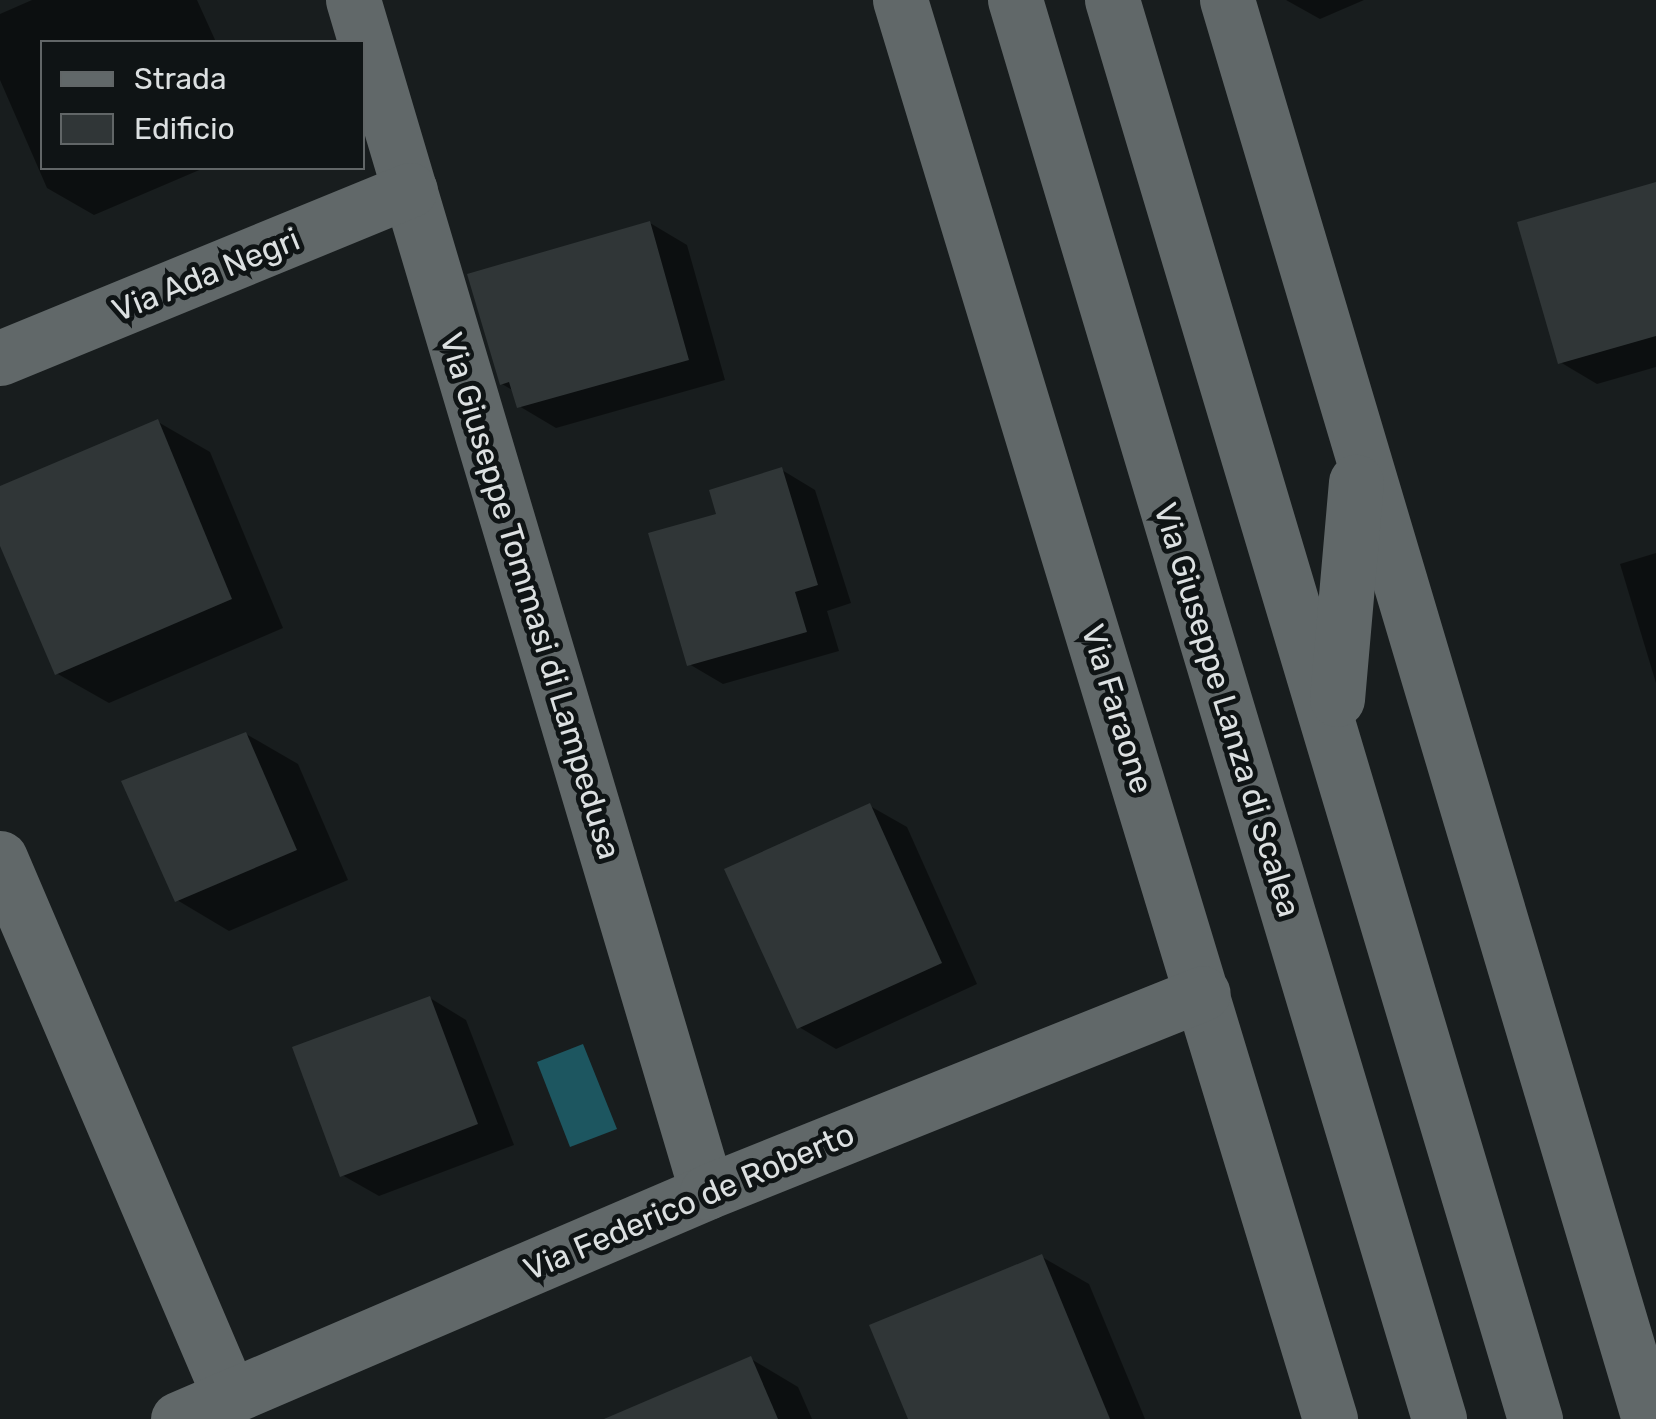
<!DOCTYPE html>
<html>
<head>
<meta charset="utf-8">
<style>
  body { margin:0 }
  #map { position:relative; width:1656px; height:1419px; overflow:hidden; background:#181d1e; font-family:Rubik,sans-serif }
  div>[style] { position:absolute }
  .water>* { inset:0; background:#1d5660 }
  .shadow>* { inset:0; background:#0007 }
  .building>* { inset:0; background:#303637 }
  .minor>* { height:55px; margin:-27.5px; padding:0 27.5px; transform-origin:27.5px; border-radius:27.5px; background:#616869 }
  span { translate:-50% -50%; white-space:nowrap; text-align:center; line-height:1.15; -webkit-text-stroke:10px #0f1415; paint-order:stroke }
  .street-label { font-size:32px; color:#dce0e1 }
  .legend { position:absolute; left:40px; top:40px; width:325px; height:130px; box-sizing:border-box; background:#0f1415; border:2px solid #616667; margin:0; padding:12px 18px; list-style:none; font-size:30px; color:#dce0e1 }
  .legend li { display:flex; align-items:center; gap:20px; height:50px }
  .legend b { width:50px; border:2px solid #616667 }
</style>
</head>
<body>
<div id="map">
  <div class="water">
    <i style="clip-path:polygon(583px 1044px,617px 1129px,570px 1147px,537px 1062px)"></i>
  </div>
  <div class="shadow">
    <i style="clip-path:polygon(32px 0,197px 0,216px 42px,42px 42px,42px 168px,204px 168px,94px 215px,47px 188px,0 80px,0 14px)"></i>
    <i style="clip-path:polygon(1286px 0,1364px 0,1320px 19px)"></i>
    <i style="clip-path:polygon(1656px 184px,1656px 367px,1597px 384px,1560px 362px)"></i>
    <i style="clip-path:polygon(650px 223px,687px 245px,725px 380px,556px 428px,519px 406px,514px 391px,502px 384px)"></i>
    <i style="clip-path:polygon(158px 422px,210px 452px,283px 628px,109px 703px,56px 673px,0 540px,0 489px)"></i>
    <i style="clip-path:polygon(782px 470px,815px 490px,851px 603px,827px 611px,839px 651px,723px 684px,689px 664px)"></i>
    <i style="clip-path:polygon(1656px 553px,1656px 683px,1620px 564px)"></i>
    <i style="clip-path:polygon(246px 734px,298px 764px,348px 880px,229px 931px,177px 900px)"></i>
    <i style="clip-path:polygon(870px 806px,907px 827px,977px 984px,836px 1049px,799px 1027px)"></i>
    <i style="clip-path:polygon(430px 998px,466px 1020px,514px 1145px,379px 1196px,342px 1175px)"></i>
    <i style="clip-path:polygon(1042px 1257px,1089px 1284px,1145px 1419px,911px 1419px)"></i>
    <i style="clip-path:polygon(751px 1359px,798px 1387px,812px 1419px,610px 1419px)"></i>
  </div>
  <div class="building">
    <i style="clip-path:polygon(1656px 182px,1656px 336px,1558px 364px,1517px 222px)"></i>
    <i style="clip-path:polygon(650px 221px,689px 360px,517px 408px,509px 382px,500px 385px,467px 274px)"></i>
    <i style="clip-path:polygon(158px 419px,232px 599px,55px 675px,0 546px,0 486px)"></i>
    <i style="clip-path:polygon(782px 467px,818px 585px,795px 592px,807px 632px,687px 666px,648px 533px,716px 514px,709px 490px)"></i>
    <i style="clip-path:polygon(246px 732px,297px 850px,175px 902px,121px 781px)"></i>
    <i style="clip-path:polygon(870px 803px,942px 963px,797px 1029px,724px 869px)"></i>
    <i style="clip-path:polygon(430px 996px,478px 1124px,340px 1177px,292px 1047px)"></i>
    <i style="clip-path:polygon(1042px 1254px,1110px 1419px,908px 1419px,869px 1325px)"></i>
    <i style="clip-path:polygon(751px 1356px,778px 1419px,604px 1419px)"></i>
  </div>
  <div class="minor">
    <i style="left:353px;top:0;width:1243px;rotate:73.46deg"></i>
    <i style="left:900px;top:0;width:1483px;rotate:73.14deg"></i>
    <i style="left:1015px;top:0;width:1481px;rotate:73.36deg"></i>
    <i style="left:1112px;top:0;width:1481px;rotate:73.4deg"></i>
    <i style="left:1227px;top:0;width:1480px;rotate:73.44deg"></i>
    <i style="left:0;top:358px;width:443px;rotate:-22.3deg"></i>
    <i style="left:1337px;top:699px;width:218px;rotate:-85deg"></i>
    <i style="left:0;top:858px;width:586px;rotate:66.89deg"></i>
    <i style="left:178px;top:1419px;width:576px;rotate:-23.22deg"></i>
    <i style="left:707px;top:1192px;width:534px;rotate:-21.86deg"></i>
  </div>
  <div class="street-label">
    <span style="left:206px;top:275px;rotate:-22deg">Via Ada Negri</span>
    <span style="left:530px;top:596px;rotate:73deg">Via Giuseppe Tommasi di Lampedusa</span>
    <span style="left:1117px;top:709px;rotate:73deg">Via Faraone</span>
    <span style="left:1227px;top:710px;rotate:73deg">Via Giuseppe Lanza di Scalea</span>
    <span style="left:689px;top:1202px;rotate:-23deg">Via Federico de Roberto</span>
  </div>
  <ul class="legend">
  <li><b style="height:12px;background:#616869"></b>Strada</li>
  <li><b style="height:28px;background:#303637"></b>Edificio</li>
  </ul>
</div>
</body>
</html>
